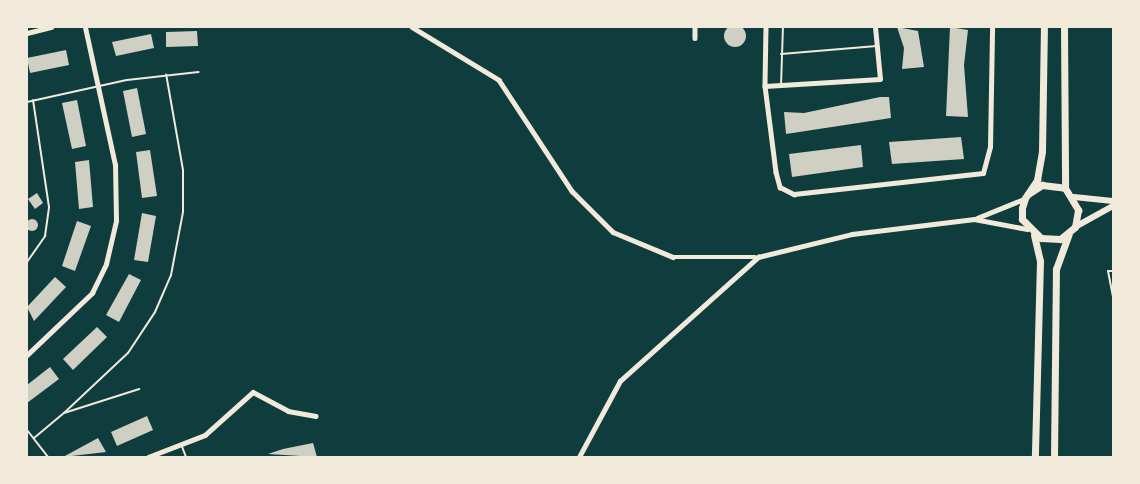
<!DOCTYPE html>
<html>
<head>
<meta charset="utf-8">
<style>
  body { margin:0 }
  #map { position:relative; width:1140px; height:484px; overflow:hidden; background:#0f3d3e; font-family:"Source Sans 3",sans-serif }
  div>[style] { position:absolute }
  .building>* { inset:0; background:#cfcfc3 }
  .round { border-radius:50% }
  .service>* { height:2px; margin:-1px; padding:0 1px; transform-origin:1px; border-radius:1px; background:#f1e9da }
  .minor>* { height:4.5px; margin:-2.25px; padding:0 2.25px; transform-origin:2.25px; border-radius:2.25px; background:#f1e9da }
  .tertiary>* { height:6px; margin:-3px; padding:0 3px; transform-origin:3px; border-radius:3px; background:#f1e9da }
  .secondary>* { height:7px; margin:-3.5px; padding:0 3.5px; transform-origin:3.5px; border-radius:3.5px; background:#f1e9da }
  span { translate:-50% -50%; white-space:nowrap; text-align:center; line-height:1.15; -webkit-text-stroke:4.5px #f1e9da; paint-order:stroke }
  .frame { position:absolute; inset:0; border:28px solid #f1e9da; pointer-events:none }
</style>
</head>
<body>
<div id="map">
  <div class="building">
    <i class="round" style="left:724px;top:25px;width:22px;height:22px"></i>
    <i style="clip-path:polygon(897px 27px,918px 31px,924px 67px,902px 69px,904px 48px)"></i>
    <i style="clip-path:polygon(950px 27px,968px 30px,964px 65px,968px 117px,946px 116px)"></i>
    <i style="clip-path:polygon(197px 31px,198px 46px,166px 47px,166px 32px)"></i>
    <i style="clip-path:polygon(151px 34px,154px 48px,116px 56px,112px 42px)"></i>
    <i style="clip-path:polygon(66px 50px,69px 65px,30px 73px,27px 58px)"></i>
    <i style="clip-path:polygon(137px 88px,146px 134px,132px 137px,123px 91px)"></i>
    <i style="clip-path:polygon(880px 97px,889px 97px,891px 118px,786px 134px,784px 112px,804px 113px)"></i>
    <i style="clip-path:polygon(77px 100px,86px 146px,72px 149px,62px 103px)"></i>
    <i style="clip-path:polygon(961px 137px,964px 159px,892px 164px,889px 142px)"></i>
    <i style="clip-path:polygon(861px 145px,863px 167px,792px 177px,789px 154px)"></i>
    <i style="clip-path:polygon(150px 150px,157px 196px,142px 198px,136px 152px)"></i>
    <i style="clip-path:polygon(89px 160px,93px 207px,79px 209px,75px 162px)"></i>
    <i style="clip-path:polygon(37px 193px,43px 203px,35px 209px,28px 199px)"></i>
    <i style="clip-path:polygon(142px 213px,156px 216px,148px 262px,134px 260px)"></i>
    <i class="round" style="left:26px;top:219px;width:12px;height:12px"></i>
    <i style="clip-path:polygon(77px 221px,91px 226px,75px 271px,62px 266px)"></i>
    <i style="clip-path:polygon(129px 274px,141px 280px,119px 322px,106px 315px)"></i>
    <i style="clip-path:polygon(55px 277px,66px 287px,34px 321px,27px 307px)"></i>
    <i style="clip-path:polygon(97px 327px,107px 337px,73px 370px,63px 359px)"></i>
    <i style="clip-path:polygon(50px 367px,59px 379px,27px 403px,27px 385px)"></i>
    <i style="clip-path:polygon(147px 416px,153px 430px,117px 446px,111px 432px)"></i>
    <i style="clip-path:polygon(98px 438px,106px 452px,63px 457px)"></i>
    <i style="clip-path:polygon(313px 443px,317px 457px,268px 454px,283px 449px)"></i>
  </div>
  <div class="service">
    <i style="left:781px;top:54px;width:96px;rotate:-4.8deg"></i>
    <i style="left:781px;top:86px;width:59px;rotate:-88.1deg"></i>
    <i style="left:27px;top:102px;width:102px;rotate:-12.4deg"></i>
    <i style="left:127px;top:80px;width:72px;rotate:-6.3deg"></i>
    <i style="left:27px;top:262px;width:32px;rotate:-55deg"></i>
    <i style="left:45px;top:236px;width:29px;rotate:-82deg"></i>
    <i style="left:49px;top:207px;width:108px;rotate:-98.5deg"></i>
    <i style="left:1113px;top:271px;width:5px;rotate:180deg"></i>
    <i style="left:1108px;top:271px;width:26px;rotate:79deg"></i>
    <i style="left:64px;top:413px;width:88px;rotate:-43.2deg"></i>
    <i style="left:128px;top:353px;width:49px;rotate:-56.6deg"></i>
    <i style="left:155px;top:312px;width:40px;rotate:-66.6deg"></i>
    <i style="left:171px;top:275px;width:64px;rotate:-79.2deg"></i>
    <i style="left:183px;top:212px;width:42px;rotate:-90deg"></i>
    <i style="left:183px;top:170px;width:97px;rotate:-100deg"></i>
    <i style="left:27px;top:430px;width:34px;rotate:52deg"></i>
    <i style="left:34px;top:438px;width:39px;rotate:-40deg"></i>
    <i style="left:64px;top:413px;width:79px;rotate:-17.7deg"></i>
    <i style="left:181px;top:444px;width:14px;rotate:69deg"></i>
  </div>
  <div class="minor">
    <i style="left:412px;top:27px;width:102px;rotate:31.3deg"></i>
    <i style="left:499px;top:80px;width:133px;rotate:56.7deg"></i>
    <i style="left:572px;top:191px;width:58px;rotate:45deg"></i>
    <i style="left:613px;top:232px;width:65px;rotate:22.6deg"></i>
    <i style="left:673px;top:257px;width:82px"></i>
    <i style="left:695px;top:27px;width:11px;rotate:90deg"></i>
    <i style="left:766px;top:27px;width:59px;rotate:91deg"></i>
    <i style="left:765px;top:86px;width:87px;rotate:82.7deg"></i>
    <i style="left:776px;top:172px;width:16px;rotate:75deg"></i>
    <i style="left:780px;top:187px;width:16px;rotate:27deg"></i>
    <i style="left:794px;top:194px;width:190px;rotate:-6.3deg"></i>
    <i style="left:983px;top:173px;width:27px;rotate:-75deg"></i>
    <i style="left:990px;top:147px;width:120px;rotate:-89deg"></i>
    <i style="left:27px;top:33px;width:25px;rotate:-14deg"></i>
    <i style="left:765px;top:86px;width:115px;rotate:-3.5deg"></i>
    <i style="left:880px;top:79px;width:52px;rotate:-95.5deg"></i>
    <i style="left:977px;top:218px;width:51px;rotate:-22deg"></i>
    <i style="left:27px;top:355px;width:90px;rotate:-43.6deg"></i>
    <i style="left:92px;top:293px;width:32px;rotate:-64deg"></i>
    <i style="left:106px;top:264px;width:44px;rotate:-76.9deg"></i>
    <i style="left:116px;top:221px;width:56px;rotate:-91deg"></i>
    <i style="left:115px;top:165px;width:141px;rotate:-102.3deg"></i>
    <i style="left:148px;top:457px;width:61px;rotate:-21.1deg"></i>
    <i style="left:205px;top:435px;width:64px;rotate:-41.9deg"></i>
    <i style="left:253px;top:392px;width:40px;rotate:28deg"></i>
    <i style="left:288px;top:411px;width:28px;rotate:10deg"></i>
    <i style="left:579px;top:457px;width:86px;rotate:-61.7deg"></i>
    <i style="left:620px;top:381px;width:186px;rotate:-41.9deg"></i>
    <i style="left:758px;top:257px;width:97px;rotate:-13.7deg"></i>
    <i style="left:852px;top:234px;width:123px;rotate:-7deg"></i>
    <i style="left:974px;top:219px;width:54px;rotate:10.7deg"></i>
  </div>
  <div class="tertiary">
    <i style="left:1074px;top:197px;width:39px;rotate:6deg"></i>
    <i style="left:1075px;top:227px;width:43px;rotate:-28.9deg"></i>
  </div>
  <div class="secondary">
    <i style="left:1064px;top:27px;width:161px;rotate:89.6deg"></i>
    <i style="left:1028px;top:194px;width:17px;rotate:-33deg"></i>
    <i style="left:1042px;top:185px;width:23px;rotate:7deg"></i>
    <i style="left:1065px;top:188px;width:26px;rotate:59deg"></i>
    <i style="left:1078px;top:210px;width:17px;rotate:100deg"></i>
    <i style="left:1075px;top:227px;width:19px;rotate:141deg"></i>
    <i style="left:1060px;top:239px;width:19px;rotate:-177deg"></i>
    <i style="left:1041px;top:238px;width:27px;rotate:-135deg"></i>
    <i style="left:1022px;top:219px;width:11px;rotate:-90deg"></i>
    <i style="left:1022px;top:208px;width:10px;rotate:-73deg"></i>
    <i style="left:1025px;top:198px;width:22px;rotate:-56deg"></i>
    <i style="left:1037px;top:180px;width:29px;rotate:-80deg"></i>
    <i style="left:1042px;top:151px;width:124px;rotate:-89.1deg"></i>
    <i style="left:1034px;top:235px;width:27px;rotate:77deg"></i>
    <i style="left:1040px;top:261px;width:196px;rotate:91.5deg"></i>
    <i style="left:1054px;top:457px;width:188px;rotate:-89.4deg"></i>
    <i style="left:1056px;top:269px;width:37px;rotate:-70deg"></i>
  </div>
  <div class="frame"></div>
</div>
</body>
</html>
